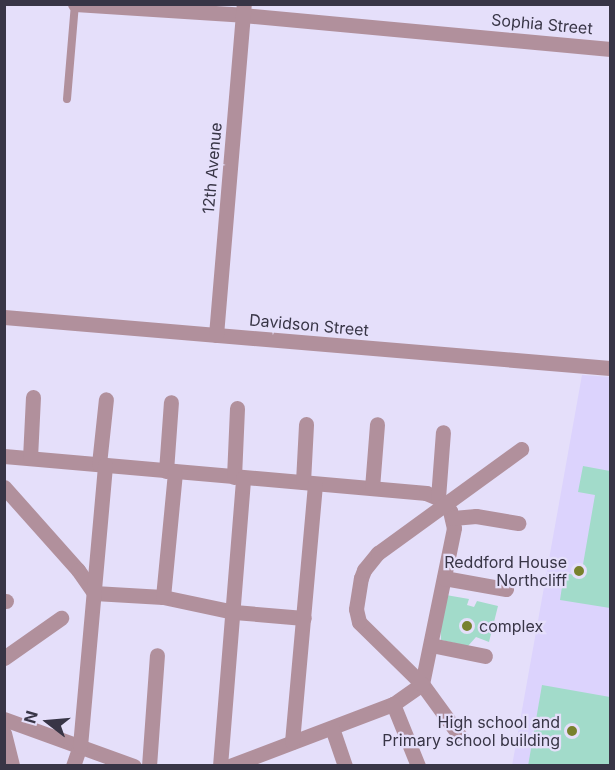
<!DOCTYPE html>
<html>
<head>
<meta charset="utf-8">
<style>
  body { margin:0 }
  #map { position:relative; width:615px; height:770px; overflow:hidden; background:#e5dffa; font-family:Inter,sans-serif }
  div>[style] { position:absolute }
  .built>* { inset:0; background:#dcd3fd }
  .building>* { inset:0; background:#a2dbca }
  .service>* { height:8px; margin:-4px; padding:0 4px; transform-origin:4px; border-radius:4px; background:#b1909c }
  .minor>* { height:15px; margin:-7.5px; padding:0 7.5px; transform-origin:7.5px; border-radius:7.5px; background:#b1909c }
  .dots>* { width:16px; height:16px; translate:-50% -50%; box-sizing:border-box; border:3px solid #e5dffa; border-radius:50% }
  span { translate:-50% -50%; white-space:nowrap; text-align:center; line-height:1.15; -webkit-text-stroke:4.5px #e5dffa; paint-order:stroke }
  .street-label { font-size:16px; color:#383546 }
  .poi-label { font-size:16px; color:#383546 }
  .right { translate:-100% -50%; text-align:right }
  .left { translate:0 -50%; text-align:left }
  .frame { position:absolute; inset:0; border:6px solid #383546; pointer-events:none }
  .north { position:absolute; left:18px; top:692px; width:60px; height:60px; -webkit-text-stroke:4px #e5dffa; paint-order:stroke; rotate:286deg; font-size:16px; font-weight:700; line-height:24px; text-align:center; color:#383546 }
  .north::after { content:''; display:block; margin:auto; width:21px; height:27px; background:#383546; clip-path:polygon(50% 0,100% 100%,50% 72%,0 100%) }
</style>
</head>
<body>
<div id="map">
  <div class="built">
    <i style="clip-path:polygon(582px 375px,610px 377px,610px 765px,512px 766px)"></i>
  </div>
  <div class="building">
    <i style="clip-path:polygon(583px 466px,610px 471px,610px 608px,560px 600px,564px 573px,581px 576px,595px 495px,578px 492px)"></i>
    <i style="clip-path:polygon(446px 595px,469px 599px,467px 605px,474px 607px,477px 601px,498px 606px,489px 642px,476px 637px,468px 646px,441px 640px,440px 615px)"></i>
    <i style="clip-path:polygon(542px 685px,610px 697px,610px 766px,528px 766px)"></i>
  </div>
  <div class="service">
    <i style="left:67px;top:99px;width:95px;rotate:-85.2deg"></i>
  </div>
  <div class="minor">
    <i style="left:75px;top:4px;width:168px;rotate:3.7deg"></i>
    <i style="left:243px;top:15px;width:369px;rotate:5.3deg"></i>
    <i style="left:4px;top:317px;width:608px;rotate:4.81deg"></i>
    <i style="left:216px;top:335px;width:332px;rotate:-85.2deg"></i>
    <i style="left:4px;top:456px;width:424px;rotate:5deg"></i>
    <i style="left:426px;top:493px;width:13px;rotate:23deg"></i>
    <i style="left:438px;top:498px;width:18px;rotate:47deg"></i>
    <i style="left:450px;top:511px;width:17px;rotate:77deg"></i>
    <i style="left:454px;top:528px;width:159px;rotate:101.6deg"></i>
    <i style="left:422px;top:684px;width:35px;rotate:145deg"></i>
    <i style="left:393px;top:704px;width:174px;rotate:159.2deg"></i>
    <i style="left:30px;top:458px;width:61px;rotate:-87.2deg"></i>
    <i style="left:99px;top:464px;width:65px;rotate:-83.9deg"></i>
    <i style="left:166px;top:471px;width:69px;rotate:-85.9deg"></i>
    <i style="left:234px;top:477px;width:69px;rotate:-87.5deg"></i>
    <i style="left:303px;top:482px;width:58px;rotate:-87deg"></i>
    <i style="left:4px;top:487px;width:111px;rotate:48.3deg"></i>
    <i style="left:78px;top:570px;width:28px;rotate:55deg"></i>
    <i style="left:94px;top:593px;width:69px;rotate:3.3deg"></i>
    <i style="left:163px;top:597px;width:73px;rotate:11.9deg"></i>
    <i style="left:234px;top:612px;width:70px;rotate:4.9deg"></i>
    <i style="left:372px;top:488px;width:64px;rotate:-85.5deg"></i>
    <i style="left:438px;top:498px;width:66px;rotate:-85.7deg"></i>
    <i style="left:453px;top:518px;width:23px;rotate:-5deg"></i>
    <i style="left:476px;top:516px;width:43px;rotate:9.5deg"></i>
    <i style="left:444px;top:578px;width:63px;rotate:10.1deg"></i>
    <i style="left:163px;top:597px;width:126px;rotate:-84.5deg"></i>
    <i style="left:4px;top:601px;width:2px"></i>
    <i style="left:431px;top:645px;width:55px;rotate:11.5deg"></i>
    <i style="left:4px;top:658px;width:70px;rotate:-35.1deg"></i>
    <i style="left:393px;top:704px;width:67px;rotate:68deg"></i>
    <i style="left:4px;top:719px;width:138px;rotate:19.9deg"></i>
    <i style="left:332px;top:728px;width:40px;rotate:71.1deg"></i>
    <i style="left:4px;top:733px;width:34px;rotate:76deg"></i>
    <i style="left:462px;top:739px;width:68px;rotate:-126deg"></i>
    <i style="left:422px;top:684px;width:88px;rotate:-135.5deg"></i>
    <i style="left:359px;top:622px;width:13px;rotate:-103deg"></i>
    <i style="left:356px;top:609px;width:31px;rotate:-81deg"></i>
    <i style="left:361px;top:578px;width:9px;rotate:-69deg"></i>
    <i style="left:364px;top:570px;width:22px;rotate:-51deg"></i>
    <i style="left:378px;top:553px;width:177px;rotate:-36deg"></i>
    <i style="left:292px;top:742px;width:259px;rotate:-84.9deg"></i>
    <i style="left:73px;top:766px;width:21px;rotate:-71deg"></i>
    <i style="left:80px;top:746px;width:282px;rotate:-84.9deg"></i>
    <i style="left:149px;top:766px;width:111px;rotate:-85.9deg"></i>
    <i style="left:220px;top:766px;width:289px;rotate:-85.4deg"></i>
  </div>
  <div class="dots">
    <i style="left:579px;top:571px;background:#78812d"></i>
    <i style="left:467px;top:626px;background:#78812d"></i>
    <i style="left:572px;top:731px;background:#78812d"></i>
  </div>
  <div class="street-label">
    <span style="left:542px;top:24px;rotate:5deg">Sophia Street</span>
    <span style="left:212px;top:168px;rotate:-85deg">12th Avenue</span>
    <span style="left:309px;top:325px;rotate:5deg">Davidson Street</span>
  </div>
  <div class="poi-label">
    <span class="right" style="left:567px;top:571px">Reddford House<br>Northcliff</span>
    <span class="left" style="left:479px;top:626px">complex</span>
    <span class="right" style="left:560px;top:731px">High school and<br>Primary school building</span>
  </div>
  <div class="frame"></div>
  <div class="north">N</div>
</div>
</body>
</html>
